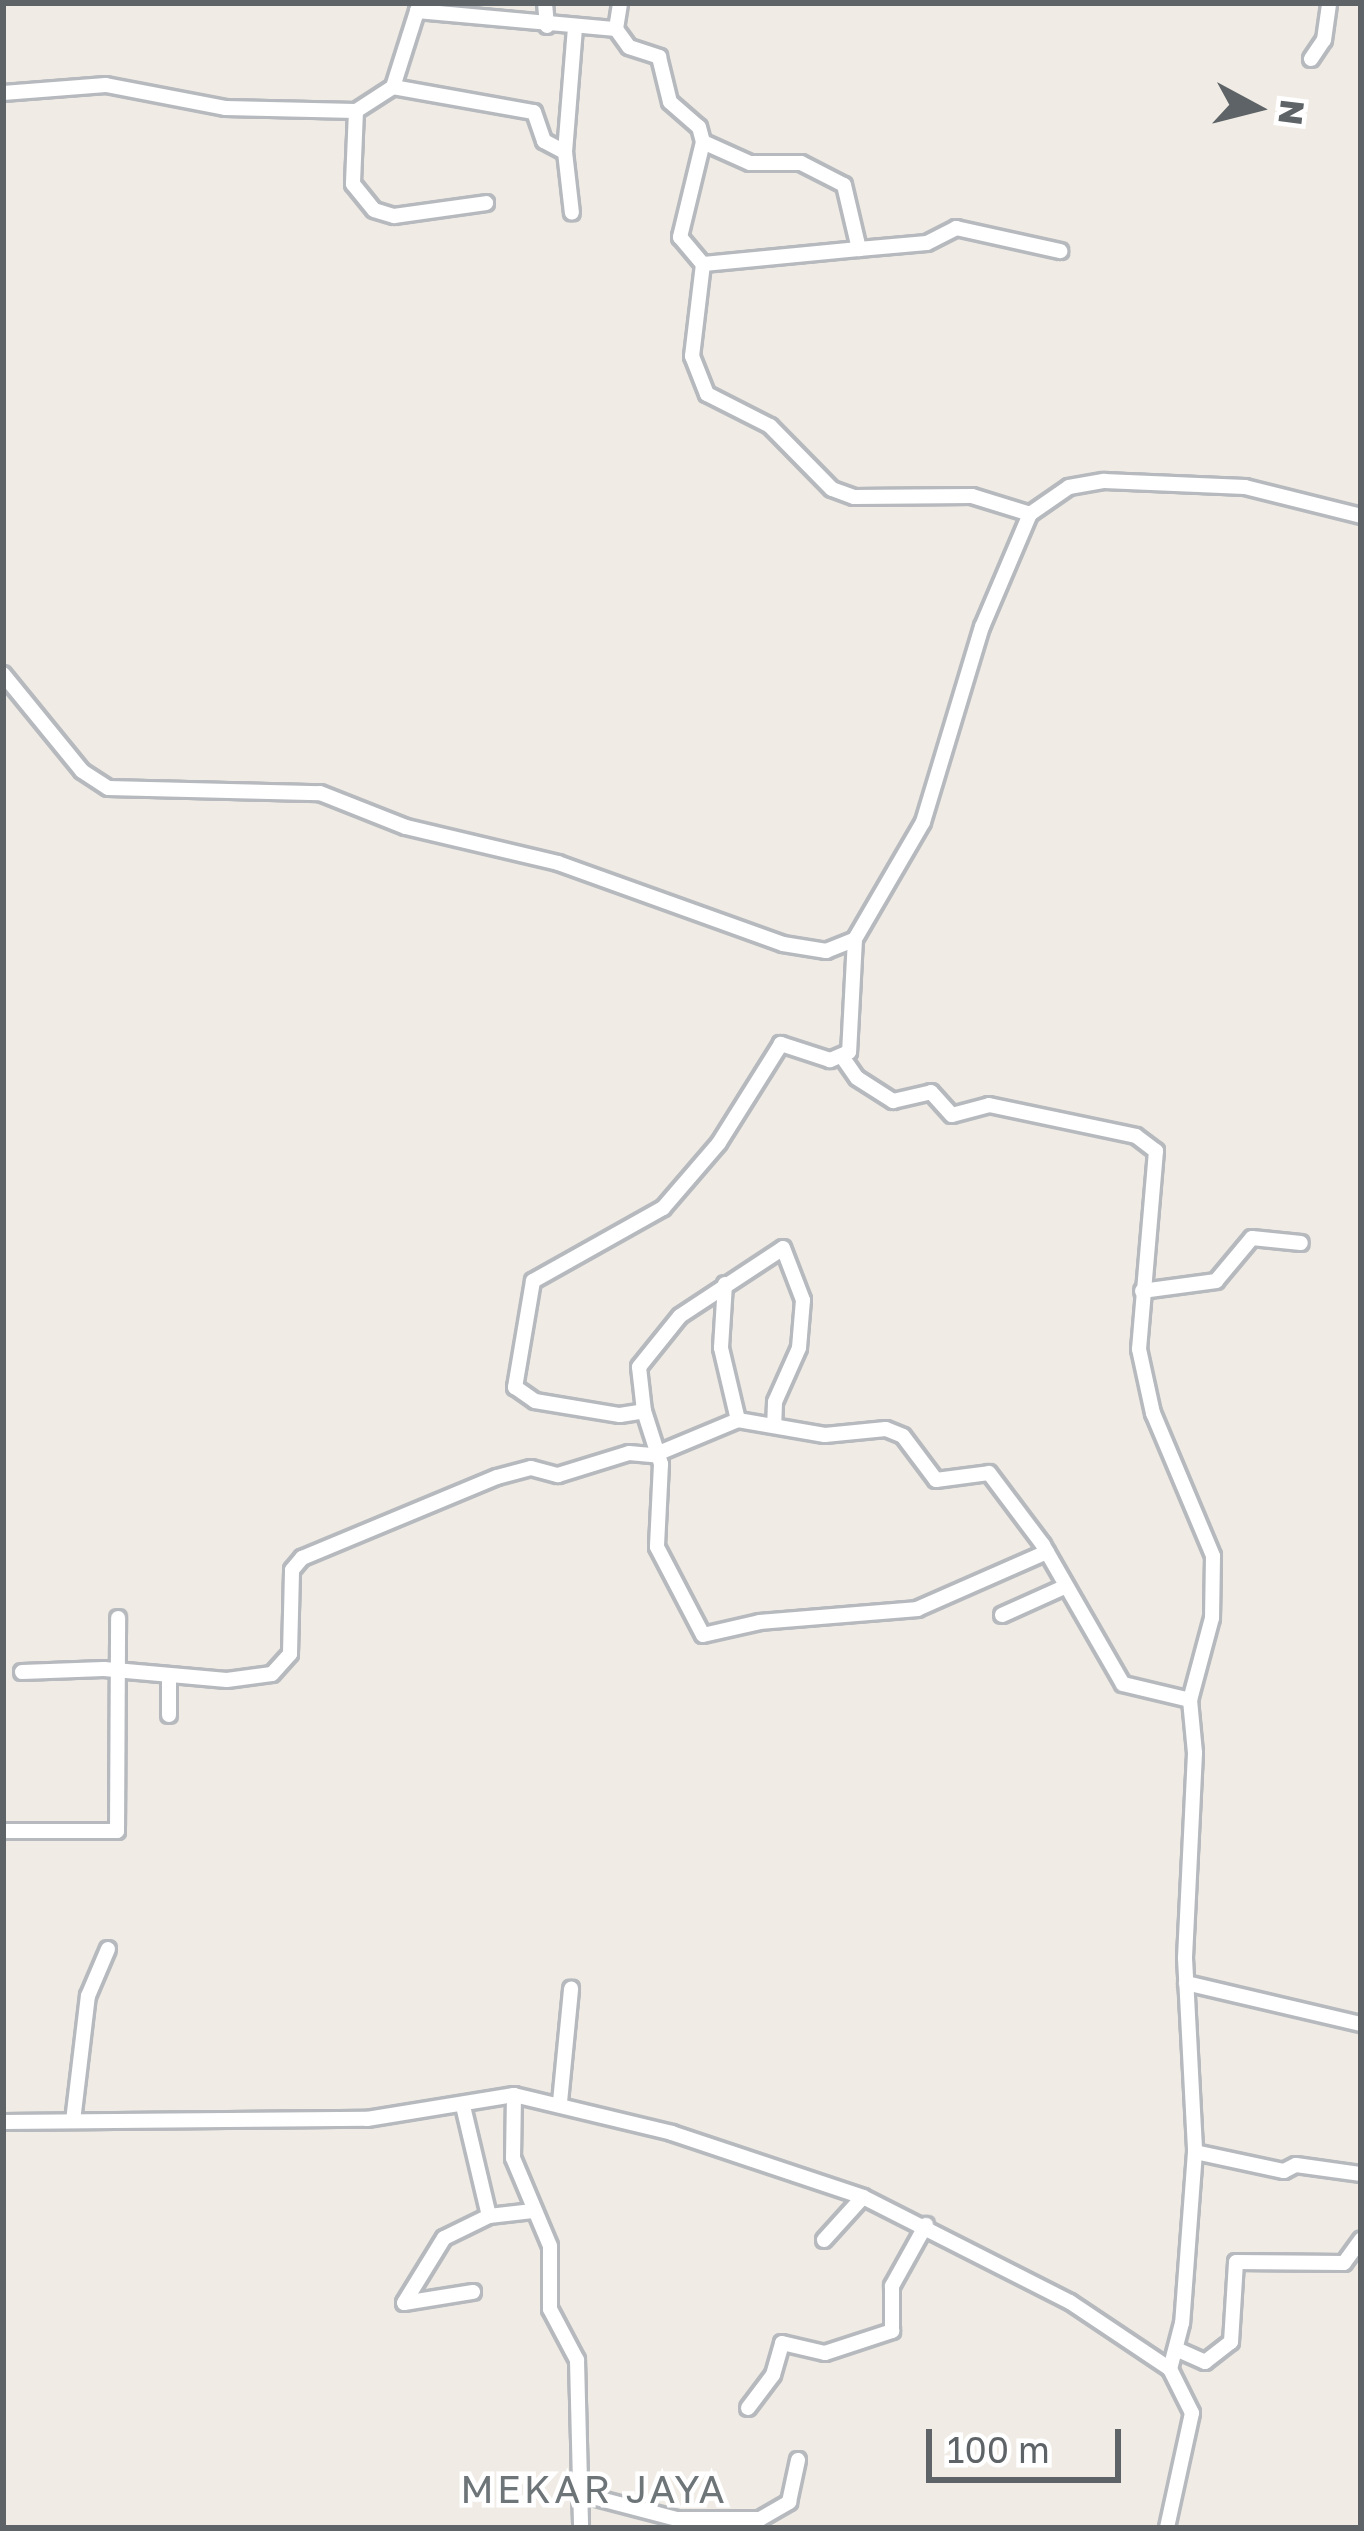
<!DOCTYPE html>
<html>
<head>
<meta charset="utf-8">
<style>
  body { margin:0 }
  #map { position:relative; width:1364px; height:2531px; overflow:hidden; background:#f0ece5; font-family:"Golos Text",sans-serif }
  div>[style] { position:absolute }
  .roads { filter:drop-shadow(3px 0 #b6b9bd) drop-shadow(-3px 0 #b6b9bd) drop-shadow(0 3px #b6b9bd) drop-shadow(0 -3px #b6b9bd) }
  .minor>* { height:14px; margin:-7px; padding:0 7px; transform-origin:7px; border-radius:7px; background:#fff }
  span { translate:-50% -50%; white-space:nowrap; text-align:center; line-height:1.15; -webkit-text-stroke:9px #fff; paint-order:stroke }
  .quarter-label { font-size:39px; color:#6e7578; letter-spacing:3px }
  .frame { position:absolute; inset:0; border:6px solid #5d6366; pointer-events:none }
  .north { position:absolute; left:1196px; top:48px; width:120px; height:120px; -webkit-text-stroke:9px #fff; paint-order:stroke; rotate:97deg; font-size:33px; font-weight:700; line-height:48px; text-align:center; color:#5d6366 }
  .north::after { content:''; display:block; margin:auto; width:42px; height:54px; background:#5d6366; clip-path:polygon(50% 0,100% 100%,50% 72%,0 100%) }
  .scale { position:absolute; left:926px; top:2429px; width:195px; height:54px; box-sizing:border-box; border:6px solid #5d6366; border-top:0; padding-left:15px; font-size:36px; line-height:42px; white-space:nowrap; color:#5d6366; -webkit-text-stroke:9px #fff; paint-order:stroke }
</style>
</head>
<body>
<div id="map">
  <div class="roads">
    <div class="minor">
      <i style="left:545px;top:3px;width:23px;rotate:85deg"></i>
      <i style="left:417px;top:11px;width:200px;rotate:5.2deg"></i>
      <i style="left:616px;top:29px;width:22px;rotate:54deg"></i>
      <i style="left:629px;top:47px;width:32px;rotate:18deg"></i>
      <i style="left:659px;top:57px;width:46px;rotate:76.3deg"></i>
      <i style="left:670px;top:102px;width:38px;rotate:41deg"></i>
      <i style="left:699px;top:127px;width:16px;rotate:75deg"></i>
      <i style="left:703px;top:142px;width:51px;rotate:24.1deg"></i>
      <i style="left:750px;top:163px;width:51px"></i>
      <i style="left:801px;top:163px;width:48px;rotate:27.1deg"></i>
      <i style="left:844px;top:185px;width:66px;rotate:76.8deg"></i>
      <i style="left:859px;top:249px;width:68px;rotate:-5deg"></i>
      <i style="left:927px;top:243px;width:33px;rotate:-27deg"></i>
      <i style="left:956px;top:228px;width:107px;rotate:12.5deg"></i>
      <i style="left:616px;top:29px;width:26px;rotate:-81deg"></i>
      <i style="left:1311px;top:59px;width:23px;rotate:-56deg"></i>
      <i style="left:1324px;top:40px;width:37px;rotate:-82deg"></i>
      <i style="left:393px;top:87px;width:143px;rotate:10.1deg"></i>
      <i style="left:534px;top:112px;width:31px;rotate:71deg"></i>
      <i style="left:544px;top:141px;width:24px;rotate:28deg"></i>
      <i style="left:565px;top:152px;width:61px;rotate:83.5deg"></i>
      <i style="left:3px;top:93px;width:103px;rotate:-4.4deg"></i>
      <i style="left:106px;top:85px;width:121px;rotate:10.9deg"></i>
      <i style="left:225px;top:108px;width:131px;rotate:1.3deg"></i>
      <i style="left:356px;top:111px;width:44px;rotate:-33deg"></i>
      <i style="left:393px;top:87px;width:86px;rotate:-72.4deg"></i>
      <i style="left:356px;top:111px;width:73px;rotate:92.4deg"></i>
      <i style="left:353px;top:184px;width:33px;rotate:51deg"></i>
      <i style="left:374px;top:210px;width:21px;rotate:17deg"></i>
      <i style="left:394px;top:216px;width:93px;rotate:-8deg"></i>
      <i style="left:703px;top:142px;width:98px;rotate:103.6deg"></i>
      <i style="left:680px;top:237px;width:35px;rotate:50deg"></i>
      <i style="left:703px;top:264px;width:93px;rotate:96.8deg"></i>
      <i style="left:692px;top:356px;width:41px;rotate:68.5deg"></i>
      <i style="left:707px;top:394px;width:71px;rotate:26.9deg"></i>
      <i style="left:770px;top:426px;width:88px;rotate:45.5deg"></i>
      <i style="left:832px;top:489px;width:23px;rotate:20deg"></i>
      <i style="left:854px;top:497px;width:118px;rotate:-0.5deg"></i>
      <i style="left:972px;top:496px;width:61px;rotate:17.2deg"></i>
      <i style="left:565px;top:152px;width:124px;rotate:-85.4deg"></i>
      <i style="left:703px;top:264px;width:157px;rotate:-5.5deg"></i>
      <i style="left:3px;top:674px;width:125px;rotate:50.8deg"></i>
      <i style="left:82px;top:771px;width:31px;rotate:33deg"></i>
      <i style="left:108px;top:788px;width:212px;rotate:1.4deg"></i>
      <i style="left:320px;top:793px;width:92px;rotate:21.6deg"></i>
      <i style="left:406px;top:827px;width:156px;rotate:13.3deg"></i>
      <i style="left:558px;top:863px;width:239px;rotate:19.8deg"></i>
      <i style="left:783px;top:944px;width:44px;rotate:9.2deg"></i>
      <i style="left:826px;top:951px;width:31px;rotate:-22deg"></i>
      <i style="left:855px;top:939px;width:135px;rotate:-59.8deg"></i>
      <i style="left:923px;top:822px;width:204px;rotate:-73.2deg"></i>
      <i style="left:982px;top:627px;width:123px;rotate:-67deg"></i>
      <i style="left:1030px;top:514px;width:47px;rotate:-34.7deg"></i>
      <i style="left:1069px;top:487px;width:36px;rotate:-10deg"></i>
      <i style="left:1104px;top:481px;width:141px;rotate:2.4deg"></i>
      <i style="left:1245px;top:487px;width:120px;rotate:14deg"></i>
      <i style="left:855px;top:939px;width:113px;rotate:93deg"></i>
      <i style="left:849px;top:1052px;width:21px;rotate:157deg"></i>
      <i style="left:830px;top:1060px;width:52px;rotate:-161.9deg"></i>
      <i style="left:781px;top:1044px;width:117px;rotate:122.1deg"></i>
      <i style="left:719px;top:1143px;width:86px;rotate:130.7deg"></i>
      <i style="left:663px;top:1208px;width:149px;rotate:150.7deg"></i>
      <i style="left:533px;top:1281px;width:108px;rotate:99.6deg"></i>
      <i style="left:515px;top:1387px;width:24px;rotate:35deg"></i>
      <i style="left:535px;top:1401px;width:86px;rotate:9.4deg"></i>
      <i style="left:620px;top:1415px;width:24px;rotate:-9deg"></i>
      <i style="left:644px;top:1411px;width:56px;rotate:72.2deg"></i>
      <i style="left:661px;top:1464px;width:83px;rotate:92.8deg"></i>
      <i style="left:657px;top:1547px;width:99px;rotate:62.4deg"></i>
      <i style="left:703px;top:1635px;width:58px;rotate:-12.8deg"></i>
      <i style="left:760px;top:1622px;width:158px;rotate:-4.7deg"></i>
      <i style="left:917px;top:1609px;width:142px;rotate:-23.7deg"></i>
      <i style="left:843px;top:1058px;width:24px;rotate:55deg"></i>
      <i style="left:857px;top:1078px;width:43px;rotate:32.6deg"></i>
      <i style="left:893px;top:1101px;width:39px;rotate:-13deg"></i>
      <i style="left:931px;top:1092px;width:31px;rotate:48deg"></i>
      <i style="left:952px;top:1115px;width:38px;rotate:-15deg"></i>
      <i style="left:989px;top:1105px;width:150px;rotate:11.9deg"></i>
      <i style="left:1136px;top:1136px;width:25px;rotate:37deg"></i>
      <i style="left:1156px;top:1151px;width:199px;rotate:94.9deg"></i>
      <i style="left:1139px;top:1349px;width:66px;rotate:77.7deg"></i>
      <i style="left:1153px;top:1413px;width:155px;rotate:67.2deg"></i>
      <i style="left:1213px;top:1556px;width:62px;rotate:90.9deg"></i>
      <i style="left:1212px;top:1618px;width:85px;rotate:105deg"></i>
      <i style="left:1190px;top:1700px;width:53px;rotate:84.6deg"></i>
      <i style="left:1195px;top:1753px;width:205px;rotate:92.8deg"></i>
      <i style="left:1185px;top:1958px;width:194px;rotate:87deg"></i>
      <i style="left:1195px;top:2152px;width:171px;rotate:94.3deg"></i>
      <i style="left:1182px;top:2323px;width:48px;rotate:104.6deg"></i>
      <i style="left:725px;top:1284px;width:64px;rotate:93.6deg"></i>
      <i style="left:721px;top:1348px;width:74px;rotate:76.7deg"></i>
      <i style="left:1142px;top:1291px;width:75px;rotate:-7.7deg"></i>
      <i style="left:1216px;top:1281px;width:56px;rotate:-50.1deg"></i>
      <i style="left:1252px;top:1238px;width:49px;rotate:5.8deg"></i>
      <i style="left:644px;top:1411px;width:44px;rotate:-96.5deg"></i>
      <i style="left:639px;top:1367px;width:65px;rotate:-51.2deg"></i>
      <i style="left:680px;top:1316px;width:123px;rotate:-33.4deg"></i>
      <i style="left:783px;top:1248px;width:56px;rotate:69deg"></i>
      <i style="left:803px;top:1300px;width:48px;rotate:94.8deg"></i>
      <i style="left:799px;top:1348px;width:59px;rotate:114deg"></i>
      <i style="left:775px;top:1402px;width:23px;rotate:92deg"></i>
      <i style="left:1002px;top:1615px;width:68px;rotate:-24.3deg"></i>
      <i style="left:22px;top:1672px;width:82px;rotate:-2.1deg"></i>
      <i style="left:104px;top:1669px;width:123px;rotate:5.1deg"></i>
      <i style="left:227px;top:1680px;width:45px;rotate:-7.6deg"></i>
      <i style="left:272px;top:1674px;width:27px;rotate:-48deg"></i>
      <i style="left:290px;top:1654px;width:84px;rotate:-88.6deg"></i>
      <i style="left:292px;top:1570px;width:16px;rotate:-50deg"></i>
      <i style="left:302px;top:1558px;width:211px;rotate:-22.6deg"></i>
      <i style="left:497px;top:1477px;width:35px;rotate:-15deg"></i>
      <i style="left:531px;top:1468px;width:28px;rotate:15deg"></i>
      <i style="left:558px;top:1475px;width:74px;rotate:-17.2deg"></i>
      <i style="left:629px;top:1453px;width:25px;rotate:5deg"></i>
      <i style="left:654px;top:1455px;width:91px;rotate:-22.6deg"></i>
      <i style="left:738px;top:1420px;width:88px;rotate:9.8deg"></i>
      <i style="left:825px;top:1435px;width:61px;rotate:-5.6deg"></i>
      <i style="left:886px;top:1429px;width:18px;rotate:22deg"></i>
      <i style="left:903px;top:1436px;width:55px;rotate:53.1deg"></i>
      <i style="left:936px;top:1480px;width:53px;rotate:-7.5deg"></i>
      <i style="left:989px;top:1473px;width:90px;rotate:53.1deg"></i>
      <i style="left:1043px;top:1545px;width:160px;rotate:60.1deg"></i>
      <i style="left:1123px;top:1684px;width:69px;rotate:13.4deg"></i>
      <i style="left:169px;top:1715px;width:39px;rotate:-90deg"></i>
      <i style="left:3px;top:1831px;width:114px"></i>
      <i style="left:117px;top:1831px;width:213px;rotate:-89.7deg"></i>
      <i style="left:1186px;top:1983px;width:180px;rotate:13.2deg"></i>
      <i style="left:514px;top:2095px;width:63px;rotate:90.9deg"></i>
      <i style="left:513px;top:2158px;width:95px;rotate:67.2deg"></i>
      <i style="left:550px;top:2246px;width:63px;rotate:90deg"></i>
      <i style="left:550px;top:2309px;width:58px;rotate:62.1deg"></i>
      <i style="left:577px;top:2360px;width:168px;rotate:88.6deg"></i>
      <i style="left:560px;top:2102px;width:114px;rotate:-84.4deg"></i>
      <i style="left:463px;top:2106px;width:113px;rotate:76.7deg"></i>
      <i style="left:489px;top:2216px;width:50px;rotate:153.9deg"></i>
      <i style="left:444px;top:2238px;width:76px;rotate:121.6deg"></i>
      <i style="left:404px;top:2303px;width:70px;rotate:-9.1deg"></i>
      <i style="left:73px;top:2121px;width:126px;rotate:-83.2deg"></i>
      <i style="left:88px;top:1996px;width:51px;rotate:-66.9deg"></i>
      <i style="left:3px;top:2122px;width:364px;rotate:-0.5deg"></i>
      <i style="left:367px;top:2119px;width:149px;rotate:-9.3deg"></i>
      <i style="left:514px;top:2095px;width:163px;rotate:13.5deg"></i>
      <i style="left:672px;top:2133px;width:201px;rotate:18.5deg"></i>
      <i style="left:863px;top:2197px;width:232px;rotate:26.9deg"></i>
      <i style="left:1070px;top:2302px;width:120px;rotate:33.8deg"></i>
      <i style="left:1170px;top:2369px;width:49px;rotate:63.4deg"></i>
      <i style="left:1192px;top:2413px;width:118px;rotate:102.3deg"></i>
      <i style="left:1195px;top:2152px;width:91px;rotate:12.1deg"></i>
      <i style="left:1284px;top:2171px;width:13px;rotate:-27deg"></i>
      <i style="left:1296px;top:2165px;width:66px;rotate:7.9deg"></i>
      <i style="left:489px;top:2216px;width:44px;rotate:-6.5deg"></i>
      <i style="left:824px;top:2240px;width:58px;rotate:-47.8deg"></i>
      <i style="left:1176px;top:2349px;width:32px;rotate:24deg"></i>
      <i style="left:1205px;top:2362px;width:33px;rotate:-38deg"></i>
      <i style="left:1231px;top:2342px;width:80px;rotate:-86.4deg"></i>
      <i style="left:1236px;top:2262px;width:108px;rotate:0.5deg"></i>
      <i style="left:1344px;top:2263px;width:29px;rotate:-54deg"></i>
      <i style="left:748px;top:2408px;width:41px;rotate:-52.9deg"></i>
      <i style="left:773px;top:2375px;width:33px;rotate:-74deg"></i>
      <i style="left:782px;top:2343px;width:44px;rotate:13.1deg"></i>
      <i style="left:825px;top:2353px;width:71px;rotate:-18.2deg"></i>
      <i style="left:892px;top:2331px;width:45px;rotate:-90deg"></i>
      <i style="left:892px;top:2286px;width:70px;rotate:-60.9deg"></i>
      <i style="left:581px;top:2494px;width:99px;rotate:14.6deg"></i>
      <i style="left:677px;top:2519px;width:83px"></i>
      <i style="left:760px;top:2519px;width:34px;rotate:-30deg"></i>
      <i style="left:789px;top:2502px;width:43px;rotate:-77.9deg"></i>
    </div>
  </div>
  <div class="quarter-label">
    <span style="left:594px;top:2489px">MEKAR JAYA</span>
  </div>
  <div class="frame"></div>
  <div class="north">N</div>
  <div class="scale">100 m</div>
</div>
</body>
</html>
